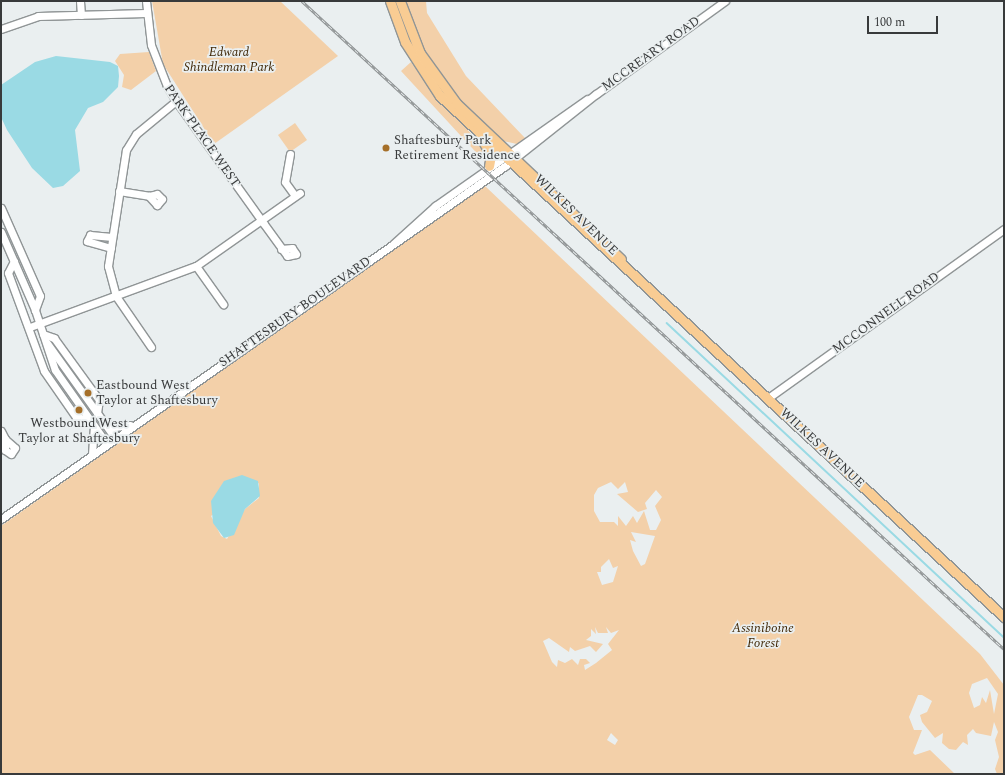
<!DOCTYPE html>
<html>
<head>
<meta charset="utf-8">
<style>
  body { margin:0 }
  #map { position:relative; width:1005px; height:775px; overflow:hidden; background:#eaeff0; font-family:Spectral,serif }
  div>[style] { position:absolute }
  .green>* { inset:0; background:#f3d0a9 }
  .water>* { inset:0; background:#9adae4 }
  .stream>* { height:1.5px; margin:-0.75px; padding:0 0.75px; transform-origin:0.75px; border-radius:0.75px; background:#9adae4 }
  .roads { filter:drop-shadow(1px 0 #909596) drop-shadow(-1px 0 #909596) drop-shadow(0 1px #909596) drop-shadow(0 -1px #909596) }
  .minor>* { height:7px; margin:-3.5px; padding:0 3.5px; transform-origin:3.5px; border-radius:3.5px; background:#fff }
  .major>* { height:9px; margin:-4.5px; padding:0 4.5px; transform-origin:4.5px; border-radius:4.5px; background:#f9cc93 }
  .rail>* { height:3px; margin-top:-1.5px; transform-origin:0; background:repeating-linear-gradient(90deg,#eaeff0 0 4.5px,#8a8e8f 0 9px); box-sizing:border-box; border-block:1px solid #8a8e8f }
  .dots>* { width:11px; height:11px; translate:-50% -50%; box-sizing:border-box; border:2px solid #eaeff0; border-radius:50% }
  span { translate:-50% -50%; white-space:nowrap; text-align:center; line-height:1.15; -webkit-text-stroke:3.5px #eaeff0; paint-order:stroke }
  .park-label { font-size:13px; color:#402807; font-style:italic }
  .street-label { font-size:13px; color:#383a3b }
  .poi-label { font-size:13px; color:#383a3b }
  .left { translate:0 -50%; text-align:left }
  .frame { position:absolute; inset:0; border:2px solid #383a3b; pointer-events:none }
  .scale { position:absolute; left:867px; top:16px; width:71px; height:18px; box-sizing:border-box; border:2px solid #383a3b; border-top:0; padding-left:5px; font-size:12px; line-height:14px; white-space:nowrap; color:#383a3b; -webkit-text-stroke:3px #eaeff0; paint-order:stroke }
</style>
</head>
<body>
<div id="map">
  <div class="green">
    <i style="clip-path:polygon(152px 1px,280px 1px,338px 56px,214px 144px,163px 64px)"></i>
    <i style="clip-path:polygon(404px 1px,426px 1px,427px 13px,466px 76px,525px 138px,517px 144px,503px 141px,452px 92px,420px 44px)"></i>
    <i style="clip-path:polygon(149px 52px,156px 71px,131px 90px,122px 87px,124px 75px,115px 61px,120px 54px)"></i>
    <i style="clip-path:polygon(411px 62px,433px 94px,485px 148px,485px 162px,401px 71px)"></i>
    <i style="clip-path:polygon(295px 123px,307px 140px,290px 152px,278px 135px)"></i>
    <i style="clip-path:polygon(evenodd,485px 186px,980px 654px,1004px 685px,1004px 774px,997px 774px,995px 769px,999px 757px,995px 740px,998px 732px,994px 722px,991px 736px,976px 733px,973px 729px,967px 735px,968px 745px,963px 742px,956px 750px,949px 749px,942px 743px,943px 733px,935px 738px,922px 722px,920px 715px,927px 712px,932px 701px,922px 695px,918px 695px,909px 717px,914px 730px,922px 730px,913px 753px,915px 755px,930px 750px,955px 774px,1px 774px,1px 526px,485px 186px,611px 482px,618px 489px,625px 482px,628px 492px,617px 494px,638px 512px,647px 509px,645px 503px,656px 490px,662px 497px,655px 506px,661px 520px,656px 530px,650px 530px,644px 511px,637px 523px,633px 516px,626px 526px,618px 516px,618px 526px,614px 522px,600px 522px,594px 511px,594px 495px,598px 488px,611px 482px,485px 186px,259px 483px,259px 498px,245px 509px,227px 539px,221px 536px,211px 516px,259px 483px,485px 186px,631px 532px,655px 536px,645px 564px,641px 566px,633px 551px,630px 540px,636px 542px,631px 532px,485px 186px,609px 559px,613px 568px,618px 566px,613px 582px,602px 585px,597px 572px,601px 572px,601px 567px,609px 559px,485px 186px,595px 627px,598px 633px,608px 633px,606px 627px,611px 633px,619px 630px,608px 644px,612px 650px,596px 663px,585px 670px,584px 665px,590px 663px,586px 659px,580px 659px,578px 665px,572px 659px,565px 663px,558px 660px,557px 667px,552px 662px,543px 641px,549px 638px,569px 652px,570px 647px,575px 651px,590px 646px,596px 652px,603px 644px,586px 640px,591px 636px,591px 629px,596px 634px,595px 627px,485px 186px,987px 678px,998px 694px,994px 714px,990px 690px,986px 703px,982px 697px,980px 705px,974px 708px,969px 693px,972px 684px,987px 678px,485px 186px,611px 733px,618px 740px,615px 745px,607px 740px,611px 733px)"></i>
  </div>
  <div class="water">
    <i style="clip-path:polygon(56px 56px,110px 62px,118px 66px,119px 76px,118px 87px,103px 102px,88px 108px,75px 130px,80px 171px,63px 186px,53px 188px,32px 168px,7px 130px,1px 117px,1px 85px,35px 62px)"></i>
    <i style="clip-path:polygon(242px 475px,258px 481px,260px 496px,245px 509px,234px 535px,224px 538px,213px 523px,211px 501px,224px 481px)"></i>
  </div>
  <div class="stream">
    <i style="left:667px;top:323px;width:461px;rotate:43deg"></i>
  </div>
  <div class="roads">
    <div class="minor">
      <i style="left:80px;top:1px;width:14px;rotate:86deg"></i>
      <i style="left:146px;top:1px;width:44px;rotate:83.5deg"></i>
      <i style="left:151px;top:45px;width:44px;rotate:68.7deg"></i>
      <i style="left:167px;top:86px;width:17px;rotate:59deg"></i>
      <i style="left:176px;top:101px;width:151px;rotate:54.4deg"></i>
      <i style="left:264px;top:224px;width:39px;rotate:54deg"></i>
      <i style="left:287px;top:256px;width:9px;rotate:-13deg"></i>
      <i style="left:296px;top:254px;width:7px;rotate:-124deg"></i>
      <i style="left:292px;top:248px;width:11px;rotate:175deg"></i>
      <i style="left:1px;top:29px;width:39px;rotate:-19deg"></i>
      <i style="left:38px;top:16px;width:108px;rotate:-1.6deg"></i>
      <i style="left:290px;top:154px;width:28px;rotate:100deg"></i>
      <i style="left:285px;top:182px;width:17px;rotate:54deg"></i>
      <i style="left:119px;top:191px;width:30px;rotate:9deg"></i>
      <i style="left:157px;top:194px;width:7px;rotate:45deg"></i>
      <i style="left:162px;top:199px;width:8px;rotate:130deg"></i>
      <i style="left:157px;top:205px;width:12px;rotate:-132deg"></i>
      <i style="left:149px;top:196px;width:8px;rotate:-14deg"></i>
      <i style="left:1px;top:208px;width:96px;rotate:66.1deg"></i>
      <i style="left:40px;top:296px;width:15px;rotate:110deg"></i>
      <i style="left:1px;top:232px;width:85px;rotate:66.4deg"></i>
      <i style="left:35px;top:310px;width:63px;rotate:71.6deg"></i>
      <i style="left:55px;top:370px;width:90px;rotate:54.9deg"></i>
      <i style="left:393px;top:244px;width:57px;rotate:-42.1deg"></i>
      <i style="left:435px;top:206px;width:186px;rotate:-35.1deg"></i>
      <i style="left:111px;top:248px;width:25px;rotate:-164deg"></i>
      <i style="left:87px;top:241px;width:7px;rotate:-63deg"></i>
      <i style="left:90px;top:235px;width:22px;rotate:5deg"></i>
      <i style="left:14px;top:261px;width:13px;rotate:117deg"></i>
      <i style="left:8px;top:273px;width:104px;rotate:69.8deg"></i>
      <i style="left:44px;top:371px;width:56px;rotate:55.2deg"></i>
      <i style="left:76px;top:417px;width:13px;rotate:13deg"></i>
      <i style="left:196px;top:266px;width:47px;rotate:54.6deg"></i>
      <i style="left:30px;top:327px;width:177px;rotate:-20.2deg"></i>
      <i style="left:196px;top:266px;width:127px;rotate:-35.1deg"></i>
      <i style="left:43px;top:334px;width:12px;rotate:20deg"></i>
      <i style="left:54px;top:338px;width:77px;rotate:54deg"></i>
      <i style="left:99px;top:400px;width:13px;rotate:99deg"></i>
      <i style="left:47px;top:343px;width:117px;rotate:54.4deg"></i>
      <i style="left:151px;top:347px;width:62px;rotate:-124.5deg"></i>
      <i style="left:116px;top:296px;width:31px;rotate:-105deg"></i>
      <i style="left:108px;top:266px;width:117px;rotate:-81.2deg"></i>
      <i style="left:126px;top:150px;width:19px;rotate:-58deg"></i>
      <i style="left:136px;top:134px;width:52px;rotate:-39.5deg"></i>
      <i style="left:768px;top:398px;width:290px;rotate:-35.6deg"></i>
      <i style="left:105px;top:422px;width:11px;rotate:27deg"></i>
      <i style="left:115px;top:427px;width:15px;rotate:-8deg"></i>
      <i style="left:1px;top:431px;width:9px;rotate:63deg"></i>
      <i style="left:5px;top:439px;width:13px;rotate:42deg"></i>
      <i style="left:15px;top:448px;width:7px;rotate:124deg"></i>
      <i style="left:11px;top:454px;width:7px;rotate:-146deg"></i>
      <i style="left:5px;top:450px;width:11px;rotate:-90deg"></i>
      <i style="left:92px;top:454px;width:27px;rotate:-86deg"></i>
      <i style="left:1px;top:519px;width:615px;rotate:-35.01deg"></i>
      <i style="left:505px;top:166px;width:116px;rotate:-38.4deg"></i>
      <i style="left:596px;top:94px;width:159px;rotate:-35.8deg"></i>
    </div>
    <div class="major">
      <i style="left:390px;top:1px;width:44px;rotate:69.9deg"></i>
      <i style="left:405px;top:42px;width:64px;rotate:57.1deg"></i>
      <i style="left:440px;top:96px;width:768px;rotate:42.73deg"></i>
      <i style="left:400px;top:1px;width:56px;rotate:69deg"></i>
      <i style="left:420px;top:53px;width:62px;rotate:54.2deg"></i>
      <i style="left:456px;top:103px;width:227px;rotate:43.4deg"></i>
      <i style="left:484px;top:143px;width:14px;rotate:60deg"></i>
      <i style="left:491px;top:155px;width:11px;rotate:100deg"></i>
    </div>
  </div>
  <div class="rail">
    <i style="left:302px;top:1px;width:955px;rotate:42.71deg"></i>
  </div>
  <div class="dots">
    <i style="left:386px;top:148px;background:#a56f29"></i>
    <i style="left:88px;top:393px;background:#a56f29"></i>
    <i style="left:79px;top:410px;background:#a56f29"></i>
  </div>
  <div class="park-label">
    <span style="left:229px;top:60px">Edward<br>Shindleman Park</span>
    <span style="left:763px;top:636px">Assiniboine<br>Forest</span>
  </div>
  <div class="street-label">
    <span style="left:651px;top:54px;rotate:-36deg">MCCREARY ROAD</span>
    <span style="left:202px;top:136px;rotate:55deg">PARK PLACE WEST</span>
    <span style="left:576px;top:215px;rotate:44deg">WILKES AVENUE</span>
    <span style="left:295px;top:312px;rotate:-35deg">SHAFTESBURY BOULEVARD</span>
    <span style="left:886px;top:313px;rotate:-36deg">MCCONNELL ROAD</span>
    <span style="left:822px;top:448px;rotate:43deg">WILKES AVENUE</span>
  </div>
  <div class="poi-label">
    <span class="left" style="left:394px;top:148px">Shaftesbury Park<br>Retirement Residence</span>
    <span class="left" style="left:96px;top:393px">Eastbound West<br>Taylor at Shaftesbury</span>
    <span style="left:79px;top:431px">Westbound West<br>Taylor at Shaftesbury</span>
  </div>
  <div class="frame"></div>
  <div class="scale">100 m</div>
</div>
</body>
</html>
